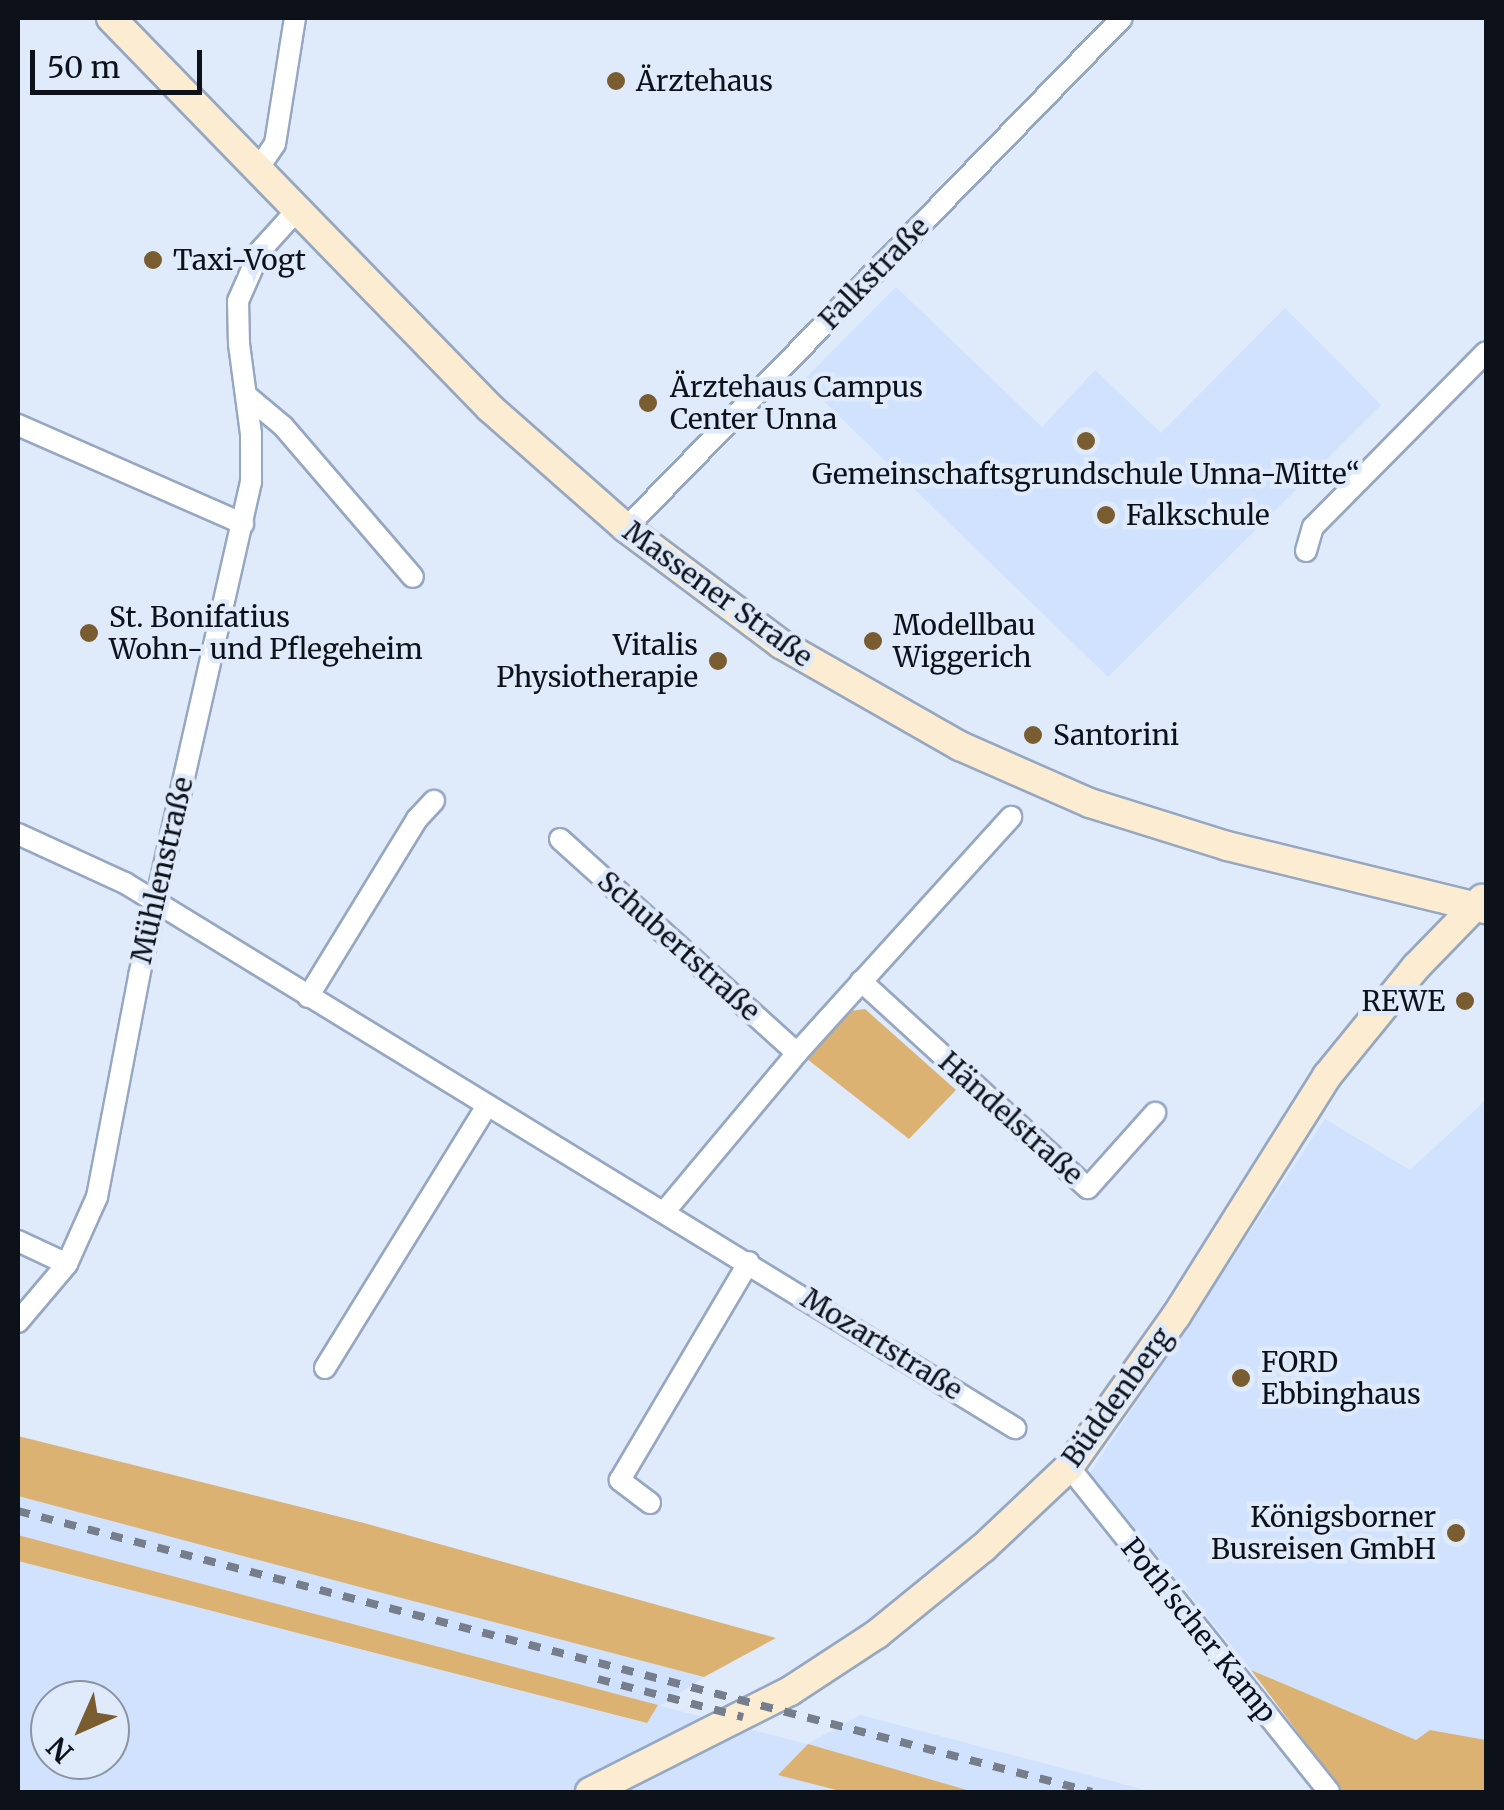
<!DOCTYPE html>
<html>
<head>
<meta charset="utf-8">
<style>
  body { margin:0 }
  #map { position:relative; width:1504px; height:1810px; overflow:hidden; background:#dfeafa; font-family:Merriweather,serif }
  div>[style] { position:absolute }
  .built>* { inset:0; background:#d0e2fd }
  .green>* { inset:0; background:#dbb272 }
  .roads { filter:drop-shadow(2px 0 #96a7c1) drop-shadow(-2px 0 #96a7c1) drop-shadow(0 2px #96a7c1) drop-shadow(0 -2px #96a7c1) }
  .street>* { height:20px; margin:-10px; padding:0 10px; transform-origin:10px; border-radius:10px; background:#fff }
  .secondary>* { height:28px; margin:-14px; padding:0 14px; transform-origin:14px; border-radius:14px; background:#fcecd1 }
  .rail>* { height:8px; margin-top:-4px; transform-origin:0; background:repeating-linear-gradient(90deg,#767e8b 0 12px,transparent 0 24px) }
  .dots>* { width:28px; height:28px; translate:-50% -50%; box-sizing:border-box; border:5px solid #dfeafa; border-radius:50% }
  span { translate:-50% -50%; white-space:nowrap; text-align:center; line-height:1.15; -webkit-text-stroke:9px #dfeafa; paint-order:stroke }
  .poi-label { font-size:28px; color:#0c111a }
  .left { translate:0 -50%; text-align:left }
  .right { translate:-100% -50%; text-align:right }
  .street-label { font-size:28px; color:#0c111a }
  .frame { position:absolute; inset:0; border:20px solid #0c111a; pointer-events:none }
  .north { position:absolute; left:30px; top:1680px; width:100px; height:100px; box-sizing:border-box; background:#dfeafa; border:2px solid #8b93a0; border-radius:50%; rotate:225deg; font-size:28px; font-weight:700; line-height:40px; text-align:center; color:#0c111a }
  .north::after { content:''; display:block; margin:auto; width:35px; height:45px; background:#795c30; clip-path:polygon(50% 0,100% 100%,50% 72%,0 100%) }
  .scale { position:absolute; left:30px; top:50px; width:172px; height:45px; box-sizing:border-box; border:5px solid #0c111a; border-top:0; padding-left:12px; font-size:30px; line-height:35px; white-space:nowrap; color:#0c111a; -webkit-text-stroke:8px #dfeafa; paint-order:stroke }
</style>
</head>
<body>
<div id="map">
  <div class="built">
    <i style="clip-path:polygon(896px 287px,1042px 427px,1095px 370px,1161px 433px,1285px 308px,1381px 405px,1108px 677px,803px 381px)"></i>
    <i style="clip-path:polygon(1486px 1100px,1486px 1740px,1430px 1730px,1416px 1740px,1251px 1670px,1090px 1473px,1325px 1119px,1410px 1170px)"></i>
    <i style="clip-path:polygon(evenodd,18px 1496px,704px 1677px,660px 1706px,807px 1744px,860px 1715px,1153px 1792px,974px 1792px,808px 1744px,779px 1775px,844px 1792px,18px 1792px,18px 1561px,646px 1723px,657px 1705px,18px 1535px,18px 1496px,50px 1700px,110px 1700px,110px 1760px,50px 1760px,50px 1700px)"></i>
  </div>
  <div class="green">
    <i style="clip-path:polygon(865px 1009px,956px 1090px,909px 1139px,807px 1059px,849px 1011px)"></i>
    <i style="clip-path:polygon(18px 1436px,364px 1523px,776px 1638px,704px 1677px,371px 1590px,18px 1496px)"></i>
    <i style="clip-path:polygon(18px 1535px,658px 1705px,647px 1723px,18px 1561px)"></i>
    <i style="clip-path:polygon(1251px 1670px,1416px 1740px,1430px 1730px,1486px 1740px,1486px 1792px,1343px 1792px)"></i>
    <i style="clip-path:polygon(808px 1744px,974px 1792px,844px 1792px,778px 1775px)"></i>
  </div>
  <div class="roads">
    <div class="street">
      <i style="left:258px;top:169px;width:30px;rotate:-56deg"></i>
      <i style="left:275px;top:144px;width:128px;rotate:-81deg"></i>
      <i style="left:247px;top:396px;width:47px;rotate:39.8deg"></i>
      <i style="left:283px;top:426px;width:199px;rotate:49.3deg"></i>
      <i style="left:18px;top:425px;width:246px;rotate:23.7deg"></i>
      <i style="left:626px;top:528px;width:711px;rotate:-45.8deg"></i>
      <i style="left:1306px;top:551px;width:25px;rotate:-74deg"></i>
      <i style="left:1313px;top:527px;width:246px;rotate:-45.3deg"></i>
      <i style="left:18px;top:834px;width:118px;rotate:24.6deg"></i>
      <i style="left:125px;top:883px;width:1044px;rotate:31.48deg"></i>
      <i style="left:560px;top:839px;width:319px;rotate:42.1deg"></i>
      <i style="left:861px;top:981px;width:307px;rotate:42.4deg"></i>
      <i style="left:1088px;top:1188px;width:101px;rotate:-48.2deg"></i>
      <i style="left:308px;top:997px;width:209px;rotate:-58.5deg"></i>
      <i style="left:417px;top:819px;width:25px;rotate:-47deg"></i>
      <i style="left:665px;top:1211px;width:206px;rotate:-50.1deg"></i>
      <i style="left:797px;top:1053px;width:319px;rotate:-47.8deg"></i>
      <i style="left:18px;top:1241px;width:54px;rotate:25.1deg"></i>
      <i style="left:18px;top:1322px;width:76px;rotate:-49.8deg"></i>
      <i style="left:67px;top:1264px;width:73px;rotate:-65.9deg"></i>
      <i style="left:97px;top:1197px;width:225px;rotate:-79.2deg"></i>
      <i style="left:139px;top:976px;width:507px;rotate:-77.23deg"></i>
      <i style="left:251px;top:482px;width:48px;rotate:-90deg"></i>
      <i style="left:251px;top:434px;width:91px;rotate:-97.6deg"></i>
      <i style="left:239px;top:344px;width:43px;rotate:-91.3deg"></i>
      <i style="left:238px;top:301px;width:55px;rotate:-66.3deg"></i>
      <i style="left:260px;top:251px;width:55px;rotate:-47.9deg"></i>
      <i style="left:325px;top:1368px;width:308px;rotate:-58.3deg"></i>
      <i style="left:1069px;top:1467px;width:416px;rotate:51.3deg"></i>
      <i style="left:650px;top:1503px;width:38px;rotate:-143deg"></i>
      <i style="left:620px;top:1480px;width:253px;rotate:-59.4deg"></i>
    </div>
    <div class="secondary">
      <i style="left:111px;top:18px;width:544px;rotate:45.82deg"></i>
      <i style="left:490px;top:408px;width:181px;rotate:41.4deg"></i>
      <i style="left:626px;top:528px;width:194px;rotate:36.8deg"></i>
      <i style="left:781px;top:644px;width:206px;rotate:29.7deg"></i>
      <i style="left:960px;top:746px;width:142px;rotate:23.7deg"></i>
      <i style="left:1090px;top:803px;width:144px;rotate:17.4deg"></i>
      <i style="left:1227px;top:846px;width:267px;rotate:13.7deg"></i>
      <i style="left:590px;top:1792px;width:224px;rotate:-26.8deg"></i>
      <i style="left:790px;top:1691px;width:104px;rotate:-33.2deg"></i>
      <i style="left:877px;top:1634px;width:136px;rotate:-39.1deg"></i>
      <i style="left:983px;top:1548px;width:118px;rotate:-43.3deg"></i>
      <i style="left:1069px;top:1467px;width:185px;rotate:-54.7deg"></i>
      <i style="left:1176px;top:1316px;width:284px;rotate:-57.8deg"></i>
      <i style="left:1327px;top:1076px;width:141px;rotate:-50.8deg"></i>
      <i style="left:1416px;top:967px;width:95px;rotate:-45.9deg"></i>
    </div>
  </div>
  <div class="rail">
    <i style="left:18px;top:1511px;width:1110px;rotate:14.66deg"></i>
    <i style="left:598px;top:1679px;width:150px;rotate:14.7deg"></i>
  </div>
  <div class="dots">
    <i style="left:616px;top:81px;background:#795c30"></i>
    <i style="left:153px;top:260px;background:#795c30"></i>
    <i style="left:648px;top:403px;background:#795c30"></i>
    <i style="left:1086px;top:441px;background:#795c30"></i>
    <i style="left:1106px;top:515px;background:#795c30"></i>
    <i style="left:89px;top:633px;background:#795c30"></i>
    <i style="left:873px;top:641px;background:#795c30"></i>
    <i style="left:718px;top:661px;background:#795c30"></i>
    <i style="left:1033px;top:735px;background:#795c30"></i>
    <i style="left:1465px;top:1001px;background:#795c30"></i>
    <i style="left:1241px;top:1378px;background:#795c30"></i>
    <i style="left:1456px;top:1533px;background:#795c30"></i>
  </div>
  <div class="poi-label">
    <span class="left" style="left:636px;top:81px">Ärztehaus</span>
    <span class="left" style="left:173px;top:260px">Taxi-Vogt</span>
    <span class="left" style="left:670px;top:403px">Ärztehaus Campus<br>Center Unna</span>
    <span style="left:1086px;top:474px">Gemeinschaftsgrundschule Unna-Mitte“</span>
    <span class="left" style="left:1126px;top:515px">Falkschule</span>
    <span class="left" style="left:109px;top:633px">St. Bonifatius<br>Wohn- und Pflegeheim</span>
    <span class="left" style="left:893px;top:641px">Modellbau<br>Wiggerich</span>
    <span class="right" style="left:698px;top:661px">Vitalis<br>Physiotherapie</span>
    <span class="left" style="left:1053px;top:735px">Santorini</span>
    <span class="right" style="left:1445px;top:1001px">REWE</span>
    <span class="left" style="left:1261px;top:1378px">FORD<br>Ebbinghaus</span>
    <span class="right" style="left:1436px;top:1533px">Königsborner<br>Busreisen GmbH</span>
  </div>
  <div class="street-label">
    <span style="left:874px;top:273px;rotate:-46deg">Falkstraße</span>
    <span style="left:718px;top:594px;rotate:36deg">Massener Straße</span>
    <span style="left:162px;top:870px;rotate:-77deg">Mühlenstraße</span>
    <span style="left:679px;top:946px;rotate:42deg">Schubertstraße</span>
    <span style="left:1011px;top:1118px;rotate:42deg">Händelstraße</span>
    <span style="left:882px;top:1344px;rotate:32deg">Mozartstraße</span>
    <span style="left:1117px;top:1397px;rotate:-54deg">Büddenberg</span>
    <span style="left:1199px;top:1630px;rotate:51deg">Poth'scher Kamp</span>
  </div>
  <div class="frame"></div>
  <div class="north">N</div>
  <div class="scale">50 m</div>
</div>
</body>
</html>
